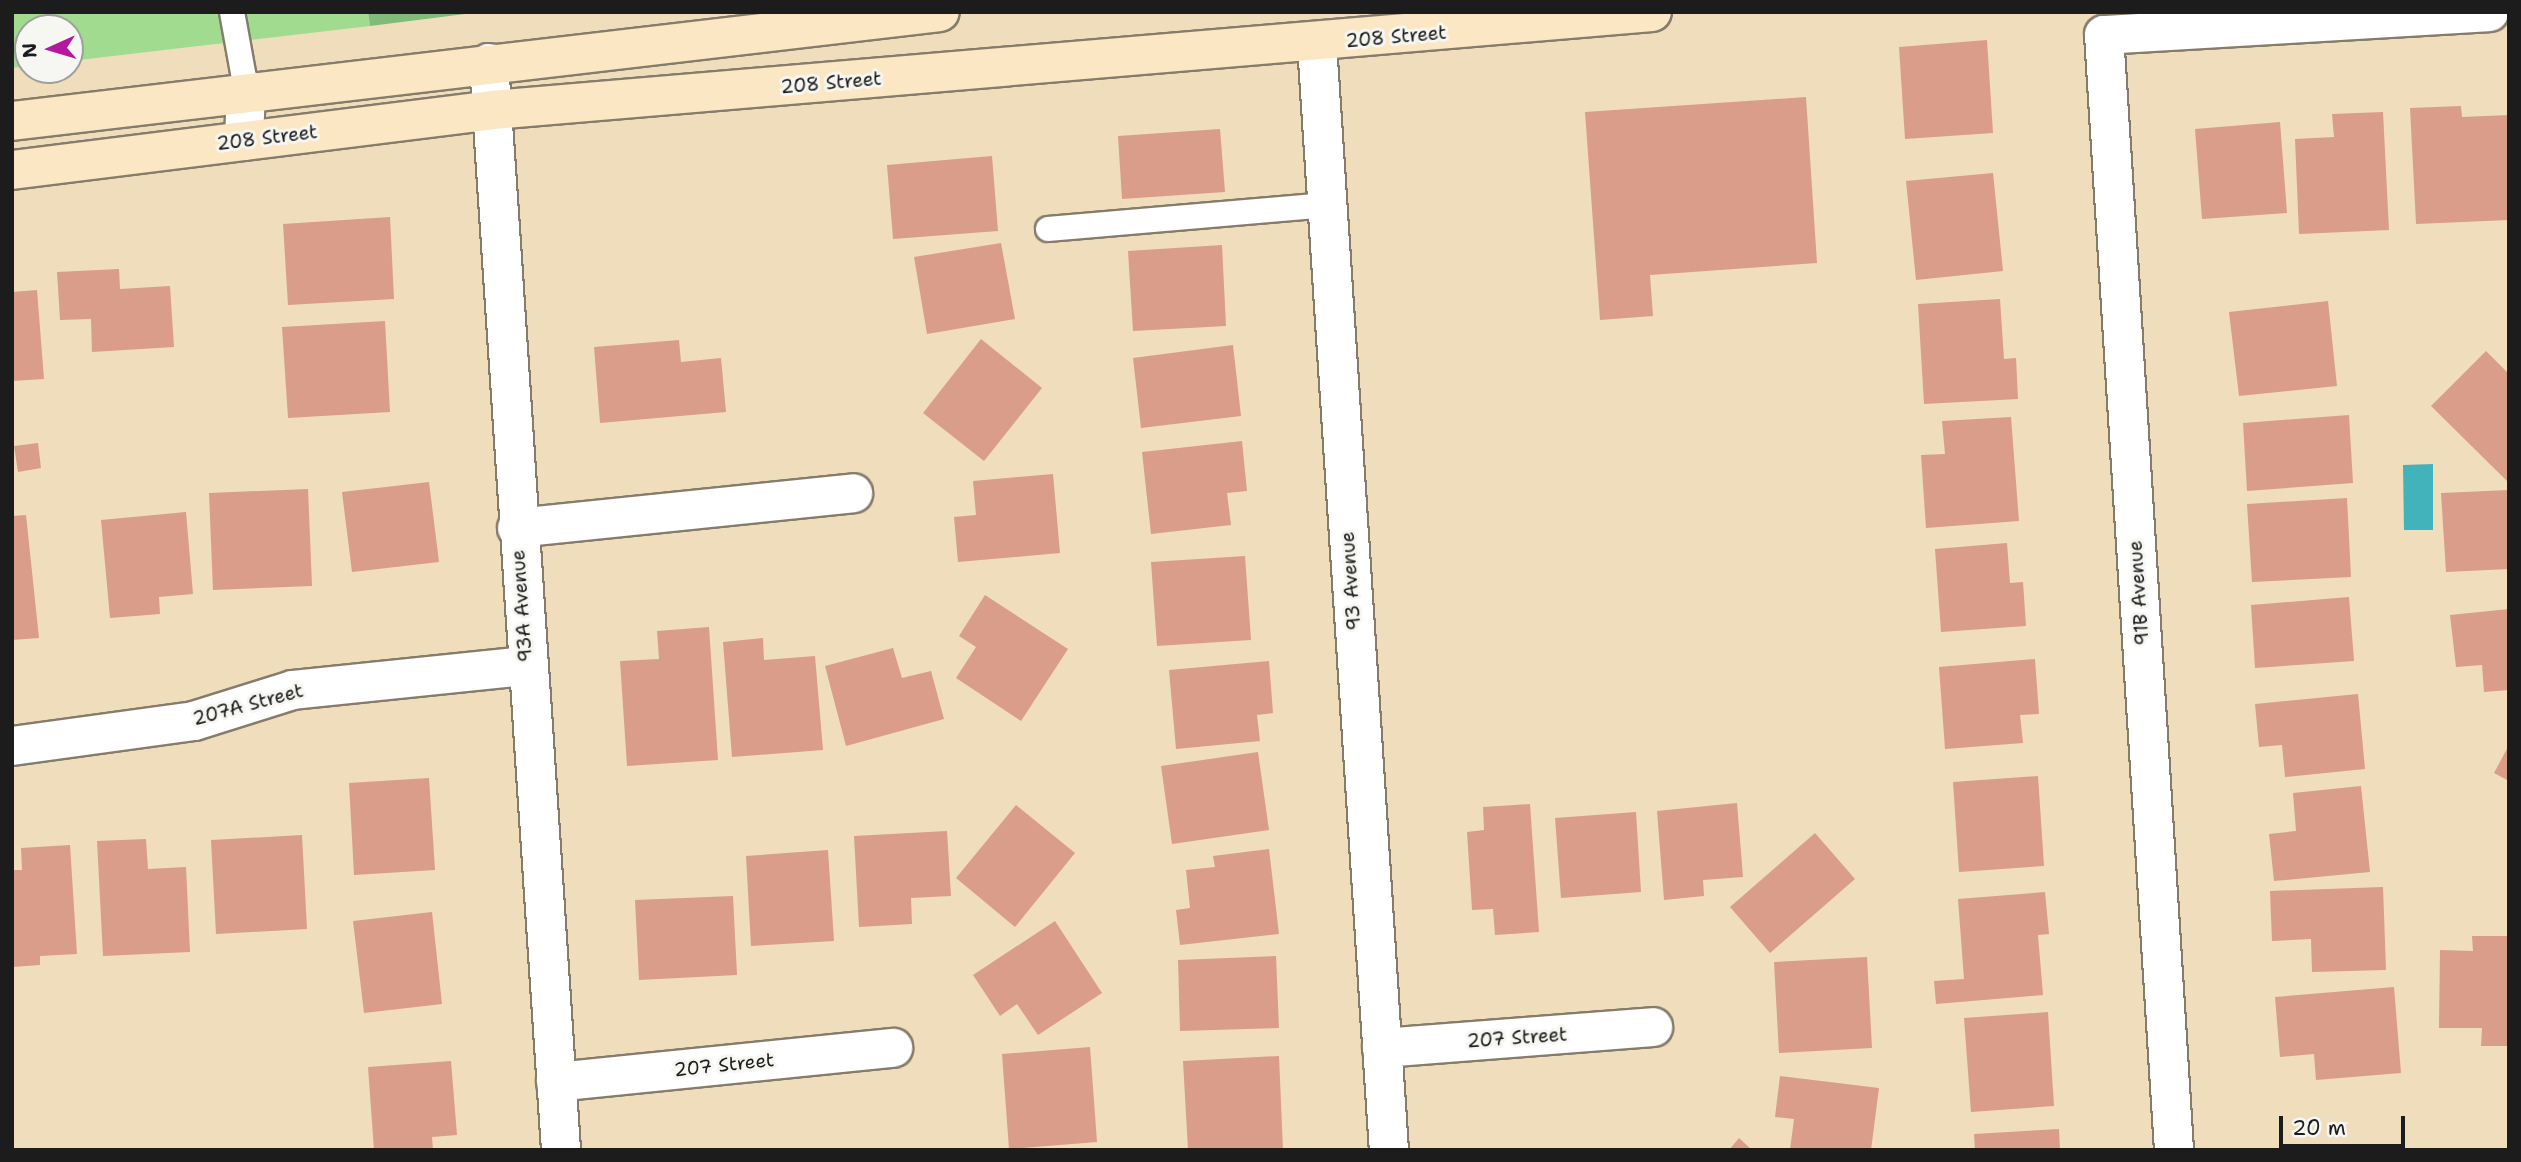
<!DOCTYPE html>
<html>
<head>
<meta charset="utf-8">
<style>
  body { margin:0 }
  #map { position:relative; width:2521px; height:1162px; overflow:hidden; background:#efddbc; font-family:"Shantell Sans",sans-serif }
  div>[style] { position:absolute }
  .green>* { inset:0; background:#a0db8f }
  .forest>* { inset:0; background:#80bb7a }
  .water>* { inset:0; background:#43b3bb }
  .building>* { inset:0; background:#da9d8a }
  .roads { filter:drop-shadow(2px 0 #867c6c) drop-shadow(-2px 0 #867c6c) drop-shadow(0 2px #867c6c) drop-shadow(0 -2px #867c6c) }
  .lane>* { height:24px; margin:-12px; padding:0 12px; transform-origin:12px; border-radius:12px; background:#fff }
  .street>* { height:38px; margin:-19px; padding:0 19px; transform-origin:19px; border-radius:19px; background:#fff }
  .secondary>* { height:38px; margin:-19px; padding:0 19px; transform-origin:19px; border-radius:19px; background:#fbe7c3 }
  span { translate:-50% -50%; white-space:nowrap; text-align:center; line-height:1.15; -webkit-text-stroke:6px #f6f6f2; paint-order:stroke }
  .street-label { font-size:19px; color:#1c1c1c }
  .frame { position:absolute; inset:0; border:14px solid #1c1c1c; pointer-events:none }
  .north { position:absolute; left:14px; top:14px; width:70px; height:70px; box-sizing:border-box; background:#f6f6f2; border:2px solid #9f9f9c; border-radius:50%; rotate:266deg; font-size:19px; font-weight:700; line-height:28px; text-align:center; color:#1c1c1c }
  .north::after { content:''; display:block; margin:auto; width:24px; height:32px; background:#b5179e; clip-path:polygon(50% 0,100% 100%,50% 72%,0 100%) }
  .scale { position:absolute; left:2279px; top:1116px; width:126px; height:32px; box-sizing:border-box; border:4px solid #1c1c1c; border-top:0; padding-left:9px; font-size:21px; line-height:24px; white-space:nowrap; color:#1c1c1c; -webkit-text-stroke:5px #f6f6f2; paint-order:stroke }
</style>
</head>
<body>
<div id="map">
  <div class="green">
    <i style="clip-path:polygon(12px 12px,368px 12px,370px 26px,70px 61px,70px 28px,28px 28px,28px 66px,12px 68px)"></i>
  </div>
  <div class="forest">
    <i style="clip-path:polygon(368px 12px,481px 12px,370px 26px)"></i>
  </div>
  <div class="water">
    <i style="clip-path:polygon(2433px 464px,2433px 530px,2404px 530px,2403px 465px)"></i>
  </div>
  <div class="building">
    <i style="clip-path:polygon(1987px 40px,1993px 133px,1905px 139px,1899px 47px)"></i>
    <i style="clip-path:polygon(1806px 97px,1817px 263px,1650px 275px,1653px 316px,1600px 320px,1585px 112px)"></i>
    <i style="clip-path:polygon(2461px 106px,2462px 117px,2509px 115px,2509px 220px,2416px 224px,2410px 108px)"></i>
    <i style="clip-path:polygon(2383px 112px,2389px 230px,2299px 234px,2295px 139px,2334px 137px,2332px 114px)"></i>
    <i style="clip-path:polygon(2280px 122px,2287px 213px,2202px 219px,2195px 129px)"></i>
    <i style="clip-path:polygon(1220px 129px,1225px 192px,1122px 199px,1118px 136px)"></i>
    <i style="clip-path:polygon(992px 156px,998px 231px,893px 239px,887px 165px)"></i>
    <i style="clip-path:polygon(1993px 173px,2003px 271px,1916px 280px,1906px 181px)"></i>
    <i style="clip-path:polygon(390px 217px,394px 299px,288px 305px,283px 224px)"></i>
    <i style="clip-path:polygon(1001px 243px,1015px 319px,927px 334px,914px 257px)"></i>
    <i style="clip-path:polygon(1222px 245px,1226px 326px,1133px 331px,1128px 251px)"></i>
    <i style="clip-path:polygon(119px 269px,120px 289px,170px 286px,174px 347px,92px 352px,91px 319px,60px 320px,57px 272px)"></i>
    <i style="clip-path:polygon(37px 290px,44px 379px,12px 381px,12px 292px)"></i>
    <i style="clip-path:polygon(2000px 299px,2004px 359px,2016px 358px,2018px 399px,1924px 404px,1918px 304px)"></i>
    <i style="clip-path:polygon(2328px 301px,2337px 386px,2239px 396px,2229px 312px)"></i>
    <i style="clip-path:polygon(385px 321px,390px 412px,288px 418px,282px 327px)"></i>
    <i style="clip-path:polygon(981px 339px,1042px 388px,984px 461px,923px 413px)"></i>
    <i style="clip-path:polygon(679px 340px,681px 362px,721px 358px,726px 412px,600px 423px,594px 347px)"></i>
    <i style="clip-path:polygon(1233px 345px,1241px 416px,1141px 428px,1133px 358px)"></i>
    <i style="clip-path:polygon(2486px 351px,2509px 374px,2509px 483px,2431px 406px)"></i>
    <i style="clip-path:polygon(2349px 415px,2353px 483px,2247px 491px,2243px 423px)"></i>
    <i style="clip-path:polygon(2011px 417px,2019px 521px,1926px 528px,1921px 455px,1945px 454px,1942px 421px)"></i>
    <i style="clip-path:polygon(1242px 441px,1247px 491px,1227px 493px,1231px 525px,1151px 534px,1142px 452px)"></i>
    <i style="clip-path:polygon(38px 443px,41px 468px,18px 472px,14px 446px)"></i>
    <i style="clip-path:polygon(1053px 474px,1060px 553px,958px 562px,954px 517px,976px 515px,973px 481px)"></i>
    <i style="clip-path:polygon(429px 482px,439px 562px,352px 572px,342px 492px)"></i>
    <i style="clip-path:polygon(308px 489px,312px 586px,213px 590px,209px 493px)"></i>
    <i style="clip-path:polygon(2509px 490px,2509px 569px,2446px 572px,2441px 493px)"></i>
    <i style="clip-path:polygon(2347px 498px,2351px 577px,2252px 582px,2247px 504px)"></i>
    <i style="clip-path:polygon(186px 512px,193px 594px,159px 597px,160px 614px,110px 618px,101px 520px)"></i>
    <i style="clip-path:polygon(26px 515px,39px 638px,12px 640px,12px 516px)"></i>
    <i style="clip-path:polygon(2007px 543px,2010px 583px,2023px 582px,2026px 626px,1941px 632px,1935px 549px)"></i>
    <i style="clip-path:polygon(1245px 556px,1251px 640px,1157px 646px,1151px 562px)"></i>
    <i style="clip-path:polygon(985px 595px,1068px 649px,1021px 721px,956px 678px,976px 647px,959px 636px)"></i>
    <i style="clip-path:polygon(2349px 597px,2354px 661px,2255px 668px,2251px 605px)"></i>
    <i style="clip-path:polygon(2509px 609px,2509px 690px,2484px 692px,2482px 665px,2456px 667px,2450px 615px)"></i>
    <i style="clip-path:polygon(709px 627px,718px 760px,627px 766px,620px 661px,659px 659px,657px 631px)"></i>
    <i style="clip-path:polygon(763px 638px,764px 660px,815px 656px,823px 750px,732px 757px,723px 642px)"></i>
    <i style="clip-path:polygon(893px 648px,902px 678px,931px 671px,944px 719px,846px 746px,825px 666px)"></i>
    <i style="clip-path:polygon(2035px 659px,2039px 714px,2020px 715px,2023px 743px,1945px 749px,1939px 667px)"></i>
    <i style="clip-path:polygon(1269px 661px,1273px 713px,1257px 715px,1260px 741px,1176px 749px,1169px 670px)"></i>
    <i style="clip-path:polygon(2358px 694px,2365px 769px,2285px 777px,2282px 745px,2259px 747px,2255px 704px)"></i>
    <i style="clip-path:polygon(2509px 745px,2509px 781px,2494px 773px)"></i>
    <i style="clip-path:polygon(1258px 752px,1269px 830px,1172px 844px,1161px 766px)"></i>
    <i style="clip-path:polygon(2038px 776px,2044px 866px,1959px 872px,1953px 782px)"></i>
    <i style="clip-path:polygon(429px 778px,435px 870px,354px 875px,349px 783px)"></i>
    <i style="clip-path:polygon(2361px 786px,2370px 872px,2274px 881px,2269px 834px,2296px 831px,2293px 793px)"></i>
    <i style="clip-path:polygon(1737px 803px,1743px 877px,1703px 880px,1704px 896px,1664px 900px,1657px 811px)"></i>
    <i style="clip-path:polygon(1530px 804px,1539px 932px,1495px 935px,1493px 909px,1472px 910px,1467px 832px,1484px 830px,1483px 807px)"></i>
    <i style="clip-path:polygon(1016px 805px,1075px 853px,1015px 927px,956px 878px)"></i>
    <i style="clip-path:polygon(1636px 812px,1641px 892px,1561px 898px,1555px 818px)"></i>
    <i style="clip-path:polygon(947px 831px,951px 896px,911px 898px,912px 924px,859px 927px,854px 836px)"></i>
    <i style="clip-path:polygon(1815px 833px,1855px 879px,1770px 953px,1730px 907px)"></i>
    <i style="clip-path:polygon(302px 835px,307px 929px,216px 934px,211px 840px)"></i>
    <i style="clip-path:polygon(146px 839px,148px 869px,186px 867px,190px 952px,103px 956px,97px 841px)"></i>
    <i style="clip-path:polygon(70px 845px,77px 954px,40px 956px,40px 965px,12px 967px,12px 870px,22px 870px,21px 848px)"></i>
    <i style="clip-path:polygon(1269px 849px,1279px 934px,1180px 945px,1176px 910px,1190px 908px,1186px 870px,1215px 867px,1213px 856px)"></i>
    <i style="clip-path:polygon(828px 850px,834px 941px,751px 946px,746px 856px)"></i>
    <i style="clip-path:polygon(2383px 887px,2386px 970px,2312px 972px,2311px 939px,2272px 941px,2270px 891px)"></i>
    <i style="clip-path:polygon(2045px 892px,2049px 934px,2038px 935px,2043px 995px,1936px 1004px,1934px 981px,1964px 979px,1958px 899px)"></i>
    <i style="clip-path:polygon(733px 896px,737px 975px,639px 980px,635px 900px)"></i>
    <i style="clip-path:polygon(432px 912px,442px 1004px,364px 1013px,353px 921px)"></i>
    <i style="clip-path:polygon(1055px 921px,1102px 993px,1038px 1035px,1017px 1004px,1000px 1016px,973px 975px)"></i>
    <i style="clip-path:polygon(2472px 936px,2509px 936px,2509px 1046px,2481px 1046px,2482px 1028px,2439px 1028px,2440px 950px,2473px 951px)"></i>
    <i style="clip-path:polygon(1276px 956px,1279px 1028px,1180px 1031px,1178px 960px)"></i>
    <i style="clip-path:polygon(1867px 957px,1872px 1048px,1779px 1053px,1774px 962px)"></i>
    <i style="clip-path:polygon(2394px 987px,2401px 1073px,2316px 1080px,2314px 1054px,2280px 1057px,2275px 997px)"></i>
    <i style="clip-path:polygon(2048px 1012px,2054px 1106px,1971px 1112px,1964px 1018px)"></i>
    <i style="clip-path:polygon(1090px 1047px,1097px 1142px,1009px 1149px,1002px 1054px)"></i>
    <i style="clip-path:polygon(1279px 1056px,1283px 1150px,1188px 1150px,1183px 1061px)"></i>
    <i style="clip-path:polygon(451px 1061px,457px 1135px,432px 1137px,433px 1150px,374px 1150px,368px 1067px)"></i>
    <i style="clip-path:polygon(1780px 1076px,1879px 1088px,1871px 1150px,1790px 1150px,1794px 1119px,1775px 1117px)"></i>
    <i style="clip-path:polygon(2059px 1129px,2060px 1150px,1975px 1150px,1974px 1134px)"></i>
    <i style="clip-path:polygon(1739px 1138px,1752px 1150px,1729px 1150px)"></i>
  </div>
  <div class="roads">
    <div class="lane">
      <i style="left:232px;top:12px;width:78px;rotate:79.7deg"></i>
      <i style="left:1048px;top:229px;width:280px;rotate:-4.9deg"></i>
    </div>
    <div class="street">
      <i style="left:1317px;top:44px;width:1108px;rotate:86.28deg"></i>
      <i style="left:489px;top:63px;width:1089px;rotate:86.21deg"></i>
      <i style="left:244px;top:141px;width:52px;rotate:-87.8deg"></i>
      <i style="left:517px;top:528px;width:338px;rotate:-5.9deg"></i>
      <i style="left:12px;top:746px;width:184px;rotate:-7.8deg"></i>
      <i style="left:194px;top:721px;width:104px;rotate:-17.4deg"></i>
      <i style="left:293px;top:690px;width:235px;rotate:-5.9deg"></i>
      <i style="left:1382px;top:1048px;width:272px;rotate:-4.4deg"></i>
      <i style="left:556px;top:1082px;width:339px;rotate:-5.8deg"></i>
      <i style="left:2174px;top:1150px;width:1117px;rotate:-93.59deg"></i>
      <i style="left:2104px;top:35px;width:386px;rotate:-3.4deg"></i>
    </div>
    <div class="secondary">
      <i style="left:12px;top:121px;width:934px;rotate:-6.7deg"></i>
      <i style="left:12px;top:170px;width:484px;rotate:-7.1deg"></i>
      <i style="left:492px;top:110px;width:1164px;rotate:-4.83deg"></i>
    </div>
  </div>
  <div class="street-label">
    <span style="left:1396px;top:37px;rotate:-5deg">208 Street</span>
    <span style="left:831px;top:83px;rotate:-5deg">208 Street</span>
    <span style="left:267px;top:138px;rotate:-7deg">208 Street</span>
    <span style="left:1351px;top:581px;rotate:-94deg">93 Avenue</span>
    <span style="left:2139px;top:593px;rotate:-94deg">91B Avenue</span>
    <span style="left:522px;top:606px;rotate:-94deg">93A Avenue</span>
    <span style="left:248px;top:705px;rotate:-15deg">207A Street</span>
    <span style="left:1517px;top:1038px;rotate:-4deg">207 Street</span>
    <span style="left:724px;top:1065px;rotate:-6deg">207 Street</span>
  </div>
  <div class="frame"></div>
  <div class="north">N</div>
  <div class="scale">20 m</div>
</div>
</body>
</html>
